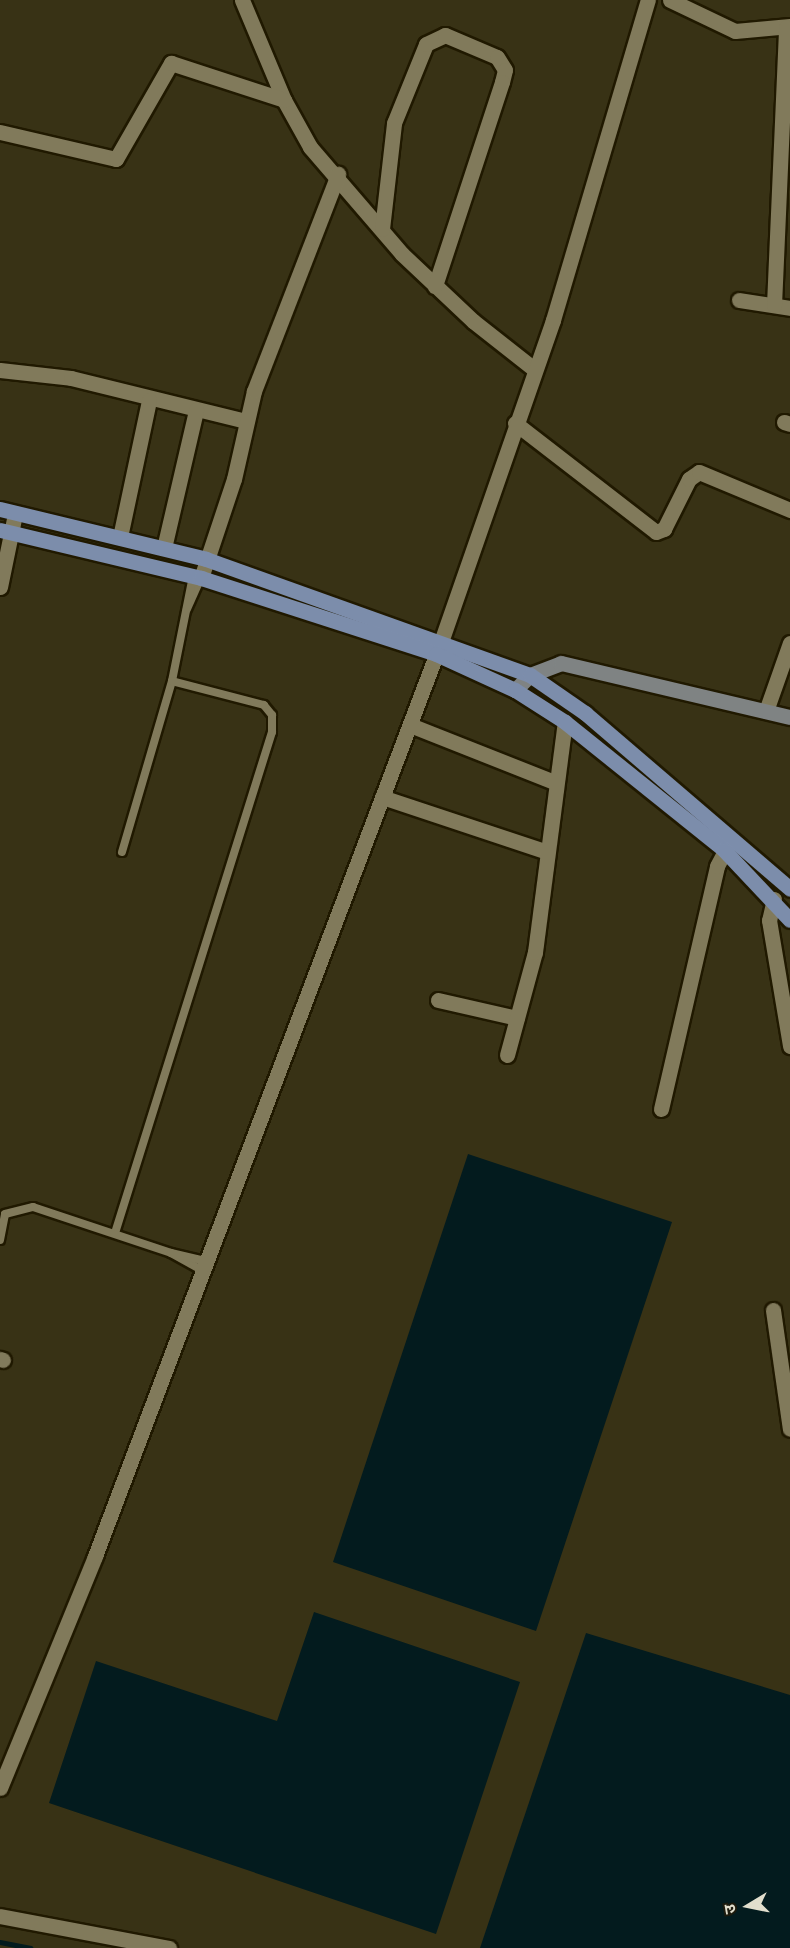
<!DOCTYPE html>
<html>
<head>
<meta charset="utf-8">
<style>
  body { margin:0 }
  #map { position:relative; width:790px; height:1948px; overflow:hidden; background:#383215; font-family:Arial,"Noto Sans Devanagari",sans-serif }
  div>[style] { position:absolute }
  .water>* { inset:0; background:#031b1e }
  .stream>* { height:4.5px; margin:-2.25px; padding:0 2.25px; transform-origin:2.25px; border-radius:2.25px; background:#031b1e }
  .roads { filter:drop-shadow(2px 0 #201900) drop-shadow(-2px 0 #201900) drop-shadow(0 2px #201900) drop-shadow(0 -2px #201900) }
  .lane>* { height:8px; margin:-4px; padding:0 4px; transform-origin:4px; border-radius:4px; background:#817a5b }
  .street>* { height:15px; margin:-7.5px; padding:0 7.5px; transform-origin:7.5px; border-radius:7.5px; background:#817a5b }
  .secondary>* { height:15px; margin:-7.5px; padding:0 7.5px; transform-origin:7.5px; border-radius:7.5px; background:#7f8383 }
  .primary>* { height:15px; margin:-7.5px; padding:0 7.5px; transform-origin:7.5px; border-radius:7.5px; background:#7c8dab }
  span { translate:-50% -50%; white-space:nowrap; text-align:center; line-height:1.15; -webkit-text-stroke:5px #1c1a0d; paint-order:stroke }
  .north { position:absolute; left:718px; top:1876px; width:60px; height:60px; -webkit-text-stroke:4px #1c1a0d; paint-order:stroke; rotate:260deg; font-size:16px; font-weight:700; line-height:24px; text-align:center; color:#e1decd }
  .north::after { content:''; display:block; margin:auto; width:21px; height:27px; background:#e1decd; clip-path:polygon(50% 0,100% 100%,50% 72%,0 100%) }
</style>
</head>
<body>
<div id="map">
  <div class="water">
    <i style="clip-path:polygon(468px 1154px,672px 1222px,536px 1631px,333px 1562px)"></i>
    <i style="clip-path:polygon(314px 1612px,520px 1682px,436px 1934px,49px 1803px,96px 1661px,277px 1721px)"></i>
    <i style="clip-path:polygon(586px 1633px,790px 1695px,790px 1948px,480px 1948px)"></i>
  </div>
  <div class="stream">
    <i style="left:0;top:1942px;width:31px;rotate:11deg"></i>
  </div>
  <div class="roads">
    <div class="lane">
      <i style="left:187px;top:609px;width:34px;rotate:-66deg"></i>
      <i style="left:122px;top:852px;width:178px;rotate:-73.7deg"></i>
      <i style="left:172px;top:681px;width:107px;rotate:-78.7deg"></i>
      <i style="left:115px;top:1233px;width:525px;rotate:-72.6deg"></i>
      <i style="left:272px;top:732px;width:17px;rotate:-90deg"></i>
      <i style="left:272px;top:715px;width:13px;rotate:-129deg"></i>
      <i style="left:264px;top:705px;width:95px;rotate:-165.4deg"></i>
      <i style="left:0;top:1240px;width:26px;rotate:-79deg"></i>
      <i style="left:5px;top:1214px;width:29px;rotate:-14deg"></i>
      <i style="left:33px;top:1207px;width:145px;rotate:18.4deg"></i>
      <i style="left:171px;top:1253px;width:35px;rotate:29deg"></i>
      <i style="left:171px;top:1253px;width:36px;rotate:13deg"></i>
    </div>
    <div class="street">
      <i style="left:242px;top:0;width:108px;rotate:67.2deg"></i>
      <i style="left:284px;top:100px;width:54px;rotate:61deg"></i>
      <i style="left:310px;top:147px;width:141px;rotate:49.3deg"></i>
      <i style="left:402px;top:254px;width:98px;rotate:43.3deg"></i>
      <i style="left:473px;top:321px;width:78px;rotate:38.2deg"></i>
      <i style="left:670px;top:0;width:72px;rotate:25.5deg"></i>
      <i style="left:735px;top:31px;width:55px;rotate:-5.2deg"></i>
      <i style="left:0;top:132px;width:119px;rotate:13.1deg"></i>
      <i style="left:116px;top:159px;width:111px;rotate:-60.2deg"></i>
      <i style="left:171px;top:63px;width:119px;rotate:18.1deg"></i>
      <i style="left:382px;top:229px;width:107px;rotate:-83.5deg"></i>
      <i style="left:394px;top:123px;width:85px;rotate:-67.9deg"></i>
      <i style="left:426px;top:44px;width:21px;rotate:-25deg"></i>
      <i style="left:445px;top:35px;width:56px;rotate:22.9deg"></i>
      <i style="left:497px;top:57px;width:15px;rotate:58deg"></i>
      <i style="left:505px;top:70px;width:12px;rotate:104deg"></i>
      <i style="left:502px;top:82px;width:215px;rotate:108.2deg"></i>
      <i style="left:739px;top:300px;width:52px;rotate:8.9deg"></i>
      <i style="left:774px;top:305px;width:278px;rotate:-87.5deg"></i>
      <i style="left:0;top:370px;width:71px;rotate:6.4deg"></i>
      <i style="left:71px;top:378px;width:180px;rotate:13.8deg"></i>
      <i style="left:784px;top:422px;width:6px;rotate:18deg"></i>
      <i style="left:515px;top:423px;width:178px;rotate:37.7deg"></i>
      <i style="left:656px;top:532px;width:9px;rotate:-21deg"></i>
      <i style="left:664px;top:529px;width:56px;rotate:-63.4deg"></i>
      <i style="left:689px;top:479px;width:12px;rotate:-35deg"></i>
      <i style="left:699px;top:472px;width:99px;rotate:22.7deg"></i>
      <i style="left:120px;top:537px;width:140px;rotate:-78deg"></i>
      <i style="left:164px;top:548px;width:142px;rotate:-76.9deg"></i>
      <i style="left:201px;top:578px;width:104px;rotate:-71.6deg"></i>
      <i style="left:234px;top:479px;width:90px;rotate:-77.2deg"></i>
      <i style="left:254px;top:391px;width:233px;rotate:-68.8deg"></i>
      <i style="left:0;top:587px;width:75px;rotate:-78.4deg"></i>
      <i style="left:766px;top:711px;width:72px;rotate:-70.6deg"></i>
      <i style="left:410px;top:725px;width:155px;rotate:21.6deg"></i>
      <i style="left:382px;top:797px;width:174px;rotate:18.4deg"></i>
      <i style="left:774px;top:899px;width:22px;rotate:103deg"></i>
      <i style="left:769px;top:920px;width:128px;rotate:80.5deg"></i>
      <i style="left:438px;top:1000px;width:81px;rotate:12.8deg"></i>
      <i style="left:507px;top:1055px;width:107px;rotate:-74.8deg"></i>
      <i style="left:535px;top:952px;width:232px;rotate:-82.6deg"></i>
      <i style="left:661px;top:1109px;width:249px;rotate:-77deg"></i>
      <i style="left:717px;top:866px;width:30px;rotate:-62deg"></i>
      <i style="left:773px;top:1310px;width:120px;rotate:81.9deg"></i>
      <i style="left:0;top:1359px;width:3px;rotate:18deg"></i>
      <i style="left:0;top:1788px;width:251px;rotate:-67.7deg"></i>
      <i style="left:95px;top:1556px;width:980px;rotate:-69.27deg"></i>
      <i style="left:442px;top:639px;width:338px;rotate:-70.8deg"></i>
      <i style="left:553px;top:320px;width:334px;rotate:-73.5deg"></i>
      <i style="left:0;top:1916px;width:172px;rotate:10.7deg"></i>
    </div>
    <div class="secondary">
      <i style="left:515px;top:690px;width:21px;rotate:-45deg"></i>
      <i style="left:530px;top:675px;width:33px;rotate:-21deg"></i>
      <i style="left:561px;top:663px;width:235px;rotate:13.3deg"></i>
    </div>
    <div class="primary">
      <i style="left:0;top:509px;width:212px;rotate:13.6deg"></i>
      <i style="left:206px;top:559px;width:344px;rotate:19.7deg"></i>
      <i style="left:530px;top:675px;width:67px;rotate:34.6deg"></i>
      <i style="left:585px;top:713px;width:270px;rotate:40.6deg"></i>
      <i style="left:0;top:530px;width:207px;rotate:13.4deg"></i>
      <i style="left:201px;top:578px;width:247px;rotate:17.9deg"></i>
      <i style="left:436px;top:654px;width:87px;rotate:24.5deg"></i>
      <i style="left:515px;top:690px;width:59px;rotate:32.6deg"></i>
      <i style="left:565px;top:722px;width:204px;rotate:38.8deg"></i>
      <i style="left:724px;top:850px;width:96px;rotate:46.7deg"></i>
    </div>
  </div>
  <div class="north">उ</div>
</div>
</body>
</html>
